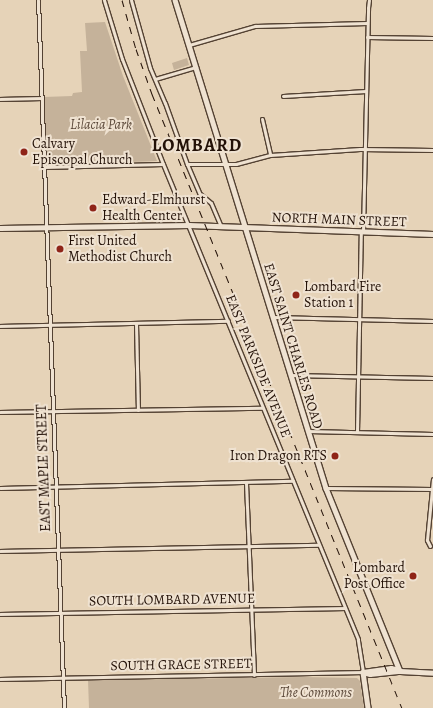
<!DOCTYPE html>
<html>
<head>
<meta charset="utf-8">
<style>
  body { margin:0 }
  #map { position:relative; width:433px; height:708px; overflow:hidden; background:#e6d3b8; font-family:Alegreya,serif }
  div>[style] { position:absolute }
  .green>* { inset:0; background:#c5b29a }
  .roads { filter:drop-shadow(1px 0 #544233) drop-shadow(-1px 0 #544233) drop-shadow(0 1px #544233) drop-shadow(0 -1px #544233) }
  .street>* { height:3px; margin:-1.5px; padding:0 1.5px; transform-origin:1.5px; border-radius:1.5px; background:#efe2d1 }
  .secondary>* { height:4.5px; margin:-2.25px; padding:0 2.25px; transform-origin:2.25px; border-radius:2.25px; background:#efe2d1 }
  .rail>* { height:1px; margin-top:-0.5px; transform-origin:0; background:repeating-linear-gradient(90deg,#231107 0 7px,transparent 0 14px) }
  .dots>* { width:11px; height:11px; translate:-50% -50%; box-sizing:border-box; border:2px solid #efe2d1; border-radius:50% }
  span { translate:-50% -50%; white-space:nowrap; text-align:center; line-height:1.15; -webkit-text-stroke:4px #efe2d1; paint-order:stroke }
  .park-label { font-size:14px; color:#5c493a; font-style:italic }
  .poi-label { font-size:14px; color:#231107 }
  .left { translate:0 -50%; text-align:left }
  .right { translate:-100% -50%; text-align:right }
  .street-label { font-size:14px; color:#231107 }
  .district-label { font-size:18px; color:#231107; font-weight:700; letter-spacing:1px }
</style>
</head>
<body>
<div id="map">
  <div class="green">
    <i style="clip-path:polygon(105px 22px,123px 76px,157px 161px,46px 165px,44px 97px,72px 96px,73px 93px,82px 92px,80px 51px,87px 51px,85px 23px)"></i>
    <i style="clip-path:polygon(187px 58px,189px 65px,174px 70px,172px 63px)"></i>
    <i style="clip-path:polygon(304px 677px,357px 678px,360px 681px,364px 708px,89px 708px,88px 680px)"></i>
  </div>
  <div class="roads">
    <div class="street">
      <i style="left:38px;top:0;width:708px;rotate:87.9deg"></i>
      <i style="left:131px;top:0;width:71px;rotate:74.4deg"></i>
      <i style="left:150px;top:68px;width:38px;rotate:67deg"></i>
      <i style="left:165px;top:103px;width:65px;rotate:70.2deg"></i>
      <i style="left:187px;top:164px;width:33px;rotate:67deg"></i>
      <i style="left:200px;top:194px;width:14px;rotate:39deg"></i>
      <i style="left:211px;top:203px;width:25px;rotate:67deg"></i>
      <i style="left:367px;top:37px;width:66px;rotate:0.9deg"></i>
      <i style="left:189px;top:45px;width:69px;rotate:-16.1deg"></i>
      <i style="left:255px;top:26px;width:112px;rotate:-1.5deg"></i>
      <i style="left:155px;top:79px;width:43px;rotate:-16.3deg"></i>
      <i style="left:283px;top:96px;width:83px;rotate:-3.4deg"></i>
      <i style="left:0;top:99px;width:41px;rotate:-1.4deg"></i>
      <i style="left:262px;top:119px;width:37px;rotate:77deg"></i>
      <i style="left:187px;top:164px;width:49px"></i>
      <i style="left:236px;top:164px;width:35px;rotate:-15deg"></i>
      <i style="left:270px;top:155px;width:90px;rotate:-3.8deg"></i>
      <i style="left:360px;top:149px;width:73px;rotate:0.8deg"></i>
      <i style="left:44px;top:167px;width:119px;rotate:-1.4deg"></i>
      <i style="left:363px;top:232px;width:224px;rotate:-88.7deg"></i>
      <i style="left:368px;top:8px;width:8px;rotate:-83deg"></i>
      <i style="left:273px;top:317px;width:160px;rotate:1.4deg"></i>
      <i style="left:136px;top:324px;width:86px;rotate:88.7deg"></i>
      <i style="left:0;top:326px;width:228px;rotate:-1.3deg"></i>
      <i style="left:290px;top:375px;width:143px;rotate:1.2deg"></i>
      <i style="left:0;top:412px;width:262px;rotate:-0.9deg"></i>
      <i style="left:308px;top:431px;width:125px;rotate:1.4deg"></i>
      <i style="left:357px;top:432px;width:200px;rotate:-88.9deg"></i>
      <i style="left:246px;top:483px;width:192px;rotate:87.6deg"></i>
      <i style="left:0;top:488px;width:293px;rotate:-1.4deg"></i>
      <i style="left:326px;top:488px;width:106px;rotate:0.5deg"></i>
      <i style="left:430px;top:546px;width:7px;rotate:-117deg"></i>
      <i style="left:427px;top:540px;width:61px;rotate:-84.4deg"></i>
      <i style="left:0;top:551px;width:318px;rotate:-1.1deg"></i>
      <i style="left:0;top:614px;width:345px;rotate:-1deg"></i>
      <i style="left:0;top:679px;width:363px;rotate:-1.1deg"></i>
      <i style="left:363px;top:672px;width:33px;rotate:-99deg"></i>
      <i style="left:358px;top:639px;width:513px;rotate:-112.32deg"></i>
      <i style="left:163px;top:164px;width:113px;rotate:-111.3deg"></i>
      <i style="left:122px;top:59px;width:62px;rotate:-107deg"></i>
    </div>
    <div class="secondary">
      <i style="left:175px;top:0;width:511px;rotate:72.81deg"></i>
      <i style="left:326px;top:488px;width:197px;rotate:68deg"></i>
      <i style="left:0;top:228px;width:189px;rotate:-0.9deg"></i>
      <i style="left:189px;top:225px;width:244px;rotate:2.1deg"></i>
      <i style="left:363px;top:672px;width:7px;rotate:16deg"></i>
      <i style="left:370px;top:674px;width:30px;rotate:-6deg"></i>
      <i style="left:400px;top:671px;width:33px;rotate:3deg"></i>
      <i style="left:363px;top:672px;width:28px;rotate:-8deg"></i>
      <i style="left:391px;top:668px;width:8px;rotate:14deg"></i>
      <i style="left:363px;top:672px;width:36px;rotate:82deg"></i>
    </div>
  </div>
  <div class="rail">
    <i style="left:122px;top:0;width:51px;rotate:74.1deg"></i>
    <i style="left:136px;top:49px;width:48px;rotate:70.4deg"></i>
    <i style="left:152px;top:94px;width:663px;rotate:67.85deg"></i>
  </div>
  <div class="dots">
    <i style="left:24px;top:152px;background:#8f2418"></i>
    <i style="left:93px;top:208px;background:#8f2418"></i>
    <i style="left:60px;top:249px;background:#8f2418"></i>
    <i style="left:296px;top:295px;background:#8f2418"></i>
    <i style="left:335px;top:456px;background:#8f2418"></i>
    <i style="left:413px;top:576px;background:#8f2418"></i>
  </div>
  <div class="park-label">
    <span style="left:101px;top:125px">Lilacia Park</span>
    <span style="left:316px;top:693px">The Commons</span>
  </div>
  <div class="poi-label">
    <span class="left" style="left:32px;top:152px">Calvary<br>Episcopal Church</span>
    <span class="left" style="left:102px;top:208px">Edward-Elmhurst<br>Health Center</span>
    <span class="left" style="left:68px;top:249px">First United<br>Methodist Church</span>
    <span class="left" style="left:304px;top:295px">Lombard Fire<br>Station 1</span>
    <span class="right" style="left:327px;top:456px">Iron Dragon RTS</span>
    <span class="right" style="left:405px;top:576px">Lombard<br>Post Office</span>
  </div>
  <div class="street-label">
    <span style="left:339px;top:220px;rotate:2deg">NORTH MAIN STREET</span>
    <span style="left:293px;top:346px;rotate:73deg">EAST SAINT CHARLES ROAD</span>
    <span style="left:258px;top:366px;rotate:68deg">EAST PARKSIDE AVENUE</span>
    <span style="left:44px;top:468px;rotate:-92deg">EAST MAPLE STREET</span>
    <span style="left:172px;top:600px;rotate:-1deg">SOUTH LOMBARD AVENUE</span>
    <span style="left:181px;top:665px;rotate:-1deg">SOUTH GRACE STREET</span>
  </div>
  <div class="district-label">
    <span style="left:197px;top:145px">LOMBARD</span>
  </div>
</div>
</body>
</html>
